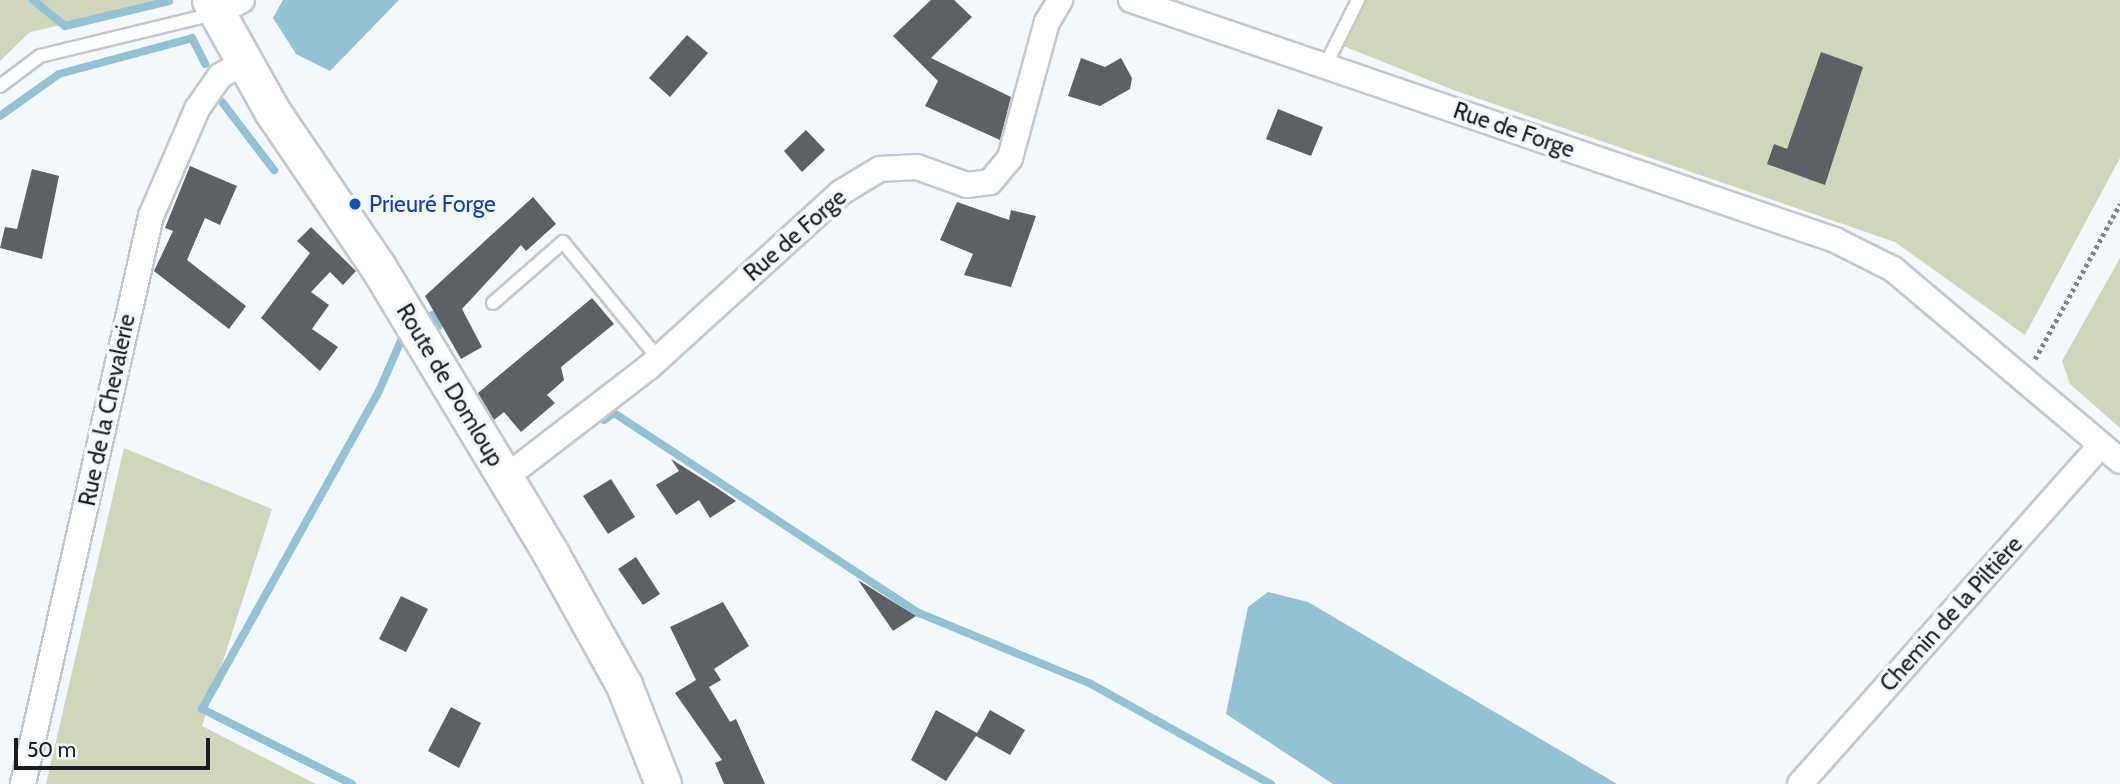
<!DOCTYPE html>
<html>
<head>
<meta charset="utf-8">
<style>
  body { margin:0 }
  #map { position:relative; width:2120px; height:784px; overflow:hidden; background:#f3f8fc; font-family:Cabin,sans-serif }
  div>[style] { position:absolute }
  .green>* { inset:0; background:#d0d6bb }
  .water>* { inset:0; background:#95c1d4 }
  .stream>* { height:8px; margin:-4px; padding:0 4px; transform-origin:4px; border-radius:4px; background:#95c1d4 }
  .building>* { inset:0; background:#5d6064 }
  .path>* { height:4.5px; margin-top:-2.25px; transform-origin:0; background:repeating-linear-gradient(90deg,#808486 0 3.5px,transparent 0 7px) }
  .roads { filter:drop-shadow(2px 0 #c4c8cc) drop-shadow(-2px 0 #c4c8cc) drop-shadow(0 2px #c4c8cc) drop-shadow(0 -2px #c4c8cc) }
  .lane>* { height:12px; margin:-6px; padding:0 6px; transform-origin:6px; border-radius:6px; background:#fff }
  .street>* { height:24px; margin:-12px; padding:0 12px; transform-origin:12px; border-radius:12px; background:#fff }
  .secondary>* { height:35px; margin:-17.5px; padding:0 17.5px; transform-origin:17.5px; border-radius:17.5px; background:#fff }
  .dots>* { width:19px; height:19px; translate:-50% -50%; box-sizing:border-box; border:4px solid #f3f8fc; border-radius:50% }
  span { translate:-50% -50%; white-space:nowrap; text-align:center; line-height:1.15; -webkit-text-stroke:7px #f3f8fc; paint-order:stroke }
  .street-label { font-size:23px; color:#191b1c }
  .transit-label { font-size:23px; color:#164399 }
  .left { translate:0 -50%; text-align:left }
  .scale { position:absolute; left:14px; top:738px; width:196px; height:32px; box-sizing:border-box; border:4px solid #191b1c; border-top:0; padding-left:9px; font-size:21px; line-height:24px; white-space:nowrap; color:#191b1c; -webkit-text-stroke:5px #f3f8fc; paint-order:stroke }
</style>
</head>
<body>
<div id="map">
  <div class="green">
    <i style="clip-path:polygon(0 0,174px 0,30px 32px,0 61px)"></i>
    <i style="clip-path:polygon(1359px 0,2120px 0,2120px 158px,2025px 335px,1895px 242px,1456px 91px,1338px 44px)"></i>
    <i style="clip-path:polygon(2120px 258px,2120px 428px,2070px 384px,2062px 361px)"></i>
    <i style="clip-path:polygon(124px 448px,272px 509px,202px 726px,316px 784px,46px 784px)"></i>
  </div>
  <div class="water">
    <i style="clip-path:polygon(283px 0,399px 0,330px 71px,296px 54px,273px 18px)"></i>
    <i style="clip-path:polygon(1268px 592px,1308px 602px,1617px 784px,1333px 784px,1226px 714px,1248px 607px)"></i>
  </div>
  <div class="stream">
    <i style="left:33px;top:0;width:41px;rotate:39.1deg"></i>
    <i style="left:65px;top:26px;width:107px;rotate:-13.5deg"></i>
    <i style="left:222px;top:102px;width:86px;rotate:52.6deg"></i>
    <i style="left:0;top:116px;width:72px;rotate:-35.4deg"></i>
    <i style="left:59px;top:74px;width:138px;rotate:-15.1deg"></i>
    <i style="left:192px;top:38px;width:29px;rotate:63deg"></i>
    <i style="left:432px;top:315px;width:13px;rotate:63deg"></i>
    <i style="left:604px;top:420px;width:12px;rotate:-35deg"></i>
    <i style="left:614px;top:413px;width:365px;rotate:33.3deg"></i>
    <i style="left:919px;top:613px;width:186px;rotate:22.4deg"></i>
    <i style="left:1091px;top:684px;width:206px;rotate:29.1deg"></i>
    <i style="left:352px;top:784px;width:168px;rotate:-153.4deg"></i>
    <i style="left:202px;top:709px;width:364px;rotate:-60.9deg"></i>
    <i style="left:379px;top:391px;width:60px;rotate:-66.4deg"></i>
  </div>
  <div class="building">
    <i style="clip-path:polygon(931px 0,954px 0,972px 17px,931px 58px,1011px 97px,1000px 140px,925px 106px,938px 81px,893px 36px)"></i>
    <i style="clip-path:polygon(687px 35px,708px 53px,670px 97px,649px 78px)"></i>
    <i style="clip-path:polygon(1821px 52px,1863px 67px,1825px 185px,1767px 164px,1774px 144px,1787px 149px)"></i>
    <i style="clip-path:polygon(1081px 58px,1105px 67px,1121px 58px,1132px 78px,1130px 89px,1100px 106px,1068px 96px)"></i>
    <i style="clip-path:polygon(1278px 109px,1323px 127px,1311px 156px,1266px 139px)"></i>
    <i style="clip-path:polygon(806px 130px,825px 150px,802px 172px,784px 151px)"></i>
    <i style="clip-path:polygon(190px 166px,237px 186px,220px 225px,205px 218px,187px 260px,246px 306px,229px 329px,154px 271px,173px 231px,165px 228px)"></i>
    <i style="clip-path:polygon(32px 169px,59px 176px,42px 259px,0 248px,5px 227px,17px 229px)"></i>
    <i style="clip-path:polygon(533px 197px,556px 224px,526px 251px,521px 245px,462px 309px,482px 347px,461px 359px,425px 296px)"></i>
    <i style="clip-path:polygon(957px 202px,1009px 220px,1011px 210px,1036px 216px,1011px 287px,964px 275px,973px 254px,940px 240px)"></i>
    <i style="clip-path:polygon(311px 227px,356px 271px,343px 285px,330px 272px,311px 292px,329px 305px,312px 329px,338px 347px,320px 371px,261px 318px,310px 253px,297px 241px)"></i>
    <i style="clip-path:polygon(592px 298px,614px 324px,561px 367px,564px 380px,547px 395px,555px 403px,521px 432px,504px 412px,494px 420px,478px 393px)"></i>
    <i style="clip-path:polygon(671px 459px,717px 488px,736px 501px,710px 518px,699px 500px,676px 515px,656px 485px,679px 471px)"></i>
    <i style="clip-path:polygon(611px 479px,635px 517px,608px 534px,583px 496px)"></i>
    <i style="clip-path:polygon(636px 557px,660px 594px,643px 605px,618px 569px)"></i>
    <i style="clip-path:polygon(858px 580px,916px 616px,893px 631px)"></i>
    <i style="clip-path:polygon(401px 596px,428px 609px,406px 652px,379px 639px)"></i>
    <i style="clip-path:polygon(723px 602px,749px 646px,714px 669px,721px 680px,709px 687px,730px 722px,736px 719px,765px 784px,724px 784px,715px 763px,722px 760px,675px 693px,696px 680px,670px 627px)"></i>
    <i style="clip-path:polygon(451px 707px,481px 723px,459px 768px,428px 751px)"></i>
    <i style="clip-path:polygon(936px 710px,977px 733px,990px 710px,1025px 730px,1010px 755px,976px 736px,946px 781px,911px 760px)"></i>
  </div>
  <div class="path">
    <i style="left:2035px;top:359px;width:177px;rotate:-61.3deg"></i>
  </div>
  <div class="roads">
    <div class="lane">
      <i style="left:1325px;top:66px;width:74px;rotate:-63.4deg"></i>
      <i style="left:0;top:86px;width:50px;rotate:-36.9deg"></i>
      <i style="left:40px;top:56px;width:178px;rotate:-13.6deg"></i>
      <i style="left:493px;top:303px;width:93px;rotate:-41.1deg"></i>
      <i style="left:563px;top:242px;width:150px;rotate:50.7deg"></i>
    </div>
    <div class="street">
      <i style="left:1131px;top:0;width:744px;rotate:18.82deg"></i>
      <i style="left:1835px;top:240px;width:65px;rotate:26.6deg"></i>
      <i style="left:1893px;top:269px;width:297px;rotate:40.2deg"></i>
      <i style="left:217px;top:13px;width:28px;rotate:-27deg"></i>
      <i style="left:506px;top:477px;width:180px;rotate:-37.6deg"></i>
      <i style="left:649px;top:367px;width:258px;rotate:-42.3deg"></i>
      <i style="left:840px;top:193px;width:47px;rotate:-31deg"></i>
      <i style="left:880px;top:169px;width:37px;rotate:-3deg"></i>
      <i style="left:917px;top:167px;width:53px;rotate:19.8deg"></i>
      <i style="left:967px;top:185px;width:23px;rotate:-7deg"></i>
      <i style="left:990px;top:182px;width:31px;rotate:-50deg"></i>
      <i style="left:1010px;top:158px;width:141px;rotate:-74.8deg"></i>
      <i style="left:1047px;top:22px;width:26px;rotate:-59deg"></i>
      <i style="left:23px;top:784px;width:582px;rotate:-77.3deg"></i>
      <i style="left:151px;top:216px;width:116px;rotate:-66.7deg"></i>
      <i style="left:197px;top:109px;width:40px;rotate:-55.1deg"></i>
      <i style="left:220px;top:76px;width:28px;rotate:-30deg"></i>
      <i style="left:1800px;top:784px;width:453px;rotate:-48.4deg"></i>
    </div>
    <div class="secondary">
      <i style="left:210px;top:0;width:127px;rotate:60.8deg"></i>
      <i style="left:272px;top:111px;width:189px;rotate:55.8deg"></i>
      <i style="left:378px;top:267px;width:335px;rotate:58.9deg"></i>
      <i style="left:551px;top:554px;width:150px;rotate:60.9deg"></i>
      <i style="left:624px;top:685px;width:106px;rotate:68.5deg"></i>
    </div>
  </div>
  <div class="dots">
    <i style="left:355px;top:204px;background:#1a4fb4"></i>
  </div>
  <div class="street-label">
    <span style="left:1514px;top:130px;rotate:19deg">Rue de Forge</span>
    <span style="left:795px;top:235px;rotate:-41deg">Rue de Forge</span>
    <span style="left:450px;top:385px;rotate:59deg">Route de Domloup</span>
    <span style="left:107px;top:410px;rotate:-78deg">Rue de la Chevalerie</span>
    <span style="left:1951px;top:614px;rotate:-48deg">Chemin de la Piltière</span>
  </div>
  <div class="transit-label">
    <span class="left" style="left:369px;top:204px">Prieuré Forge</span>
  </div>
  <div class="scale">50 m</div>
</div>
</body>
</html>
